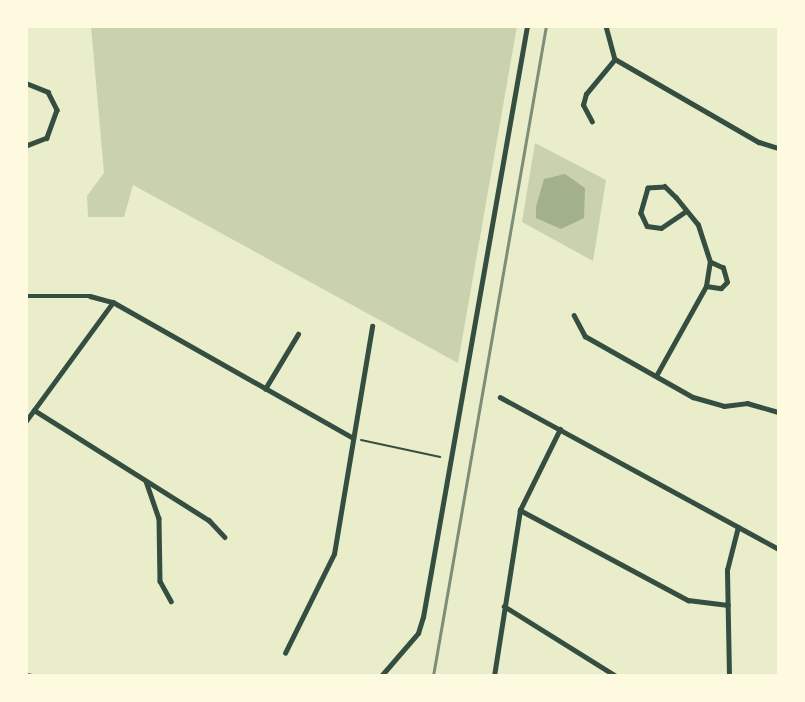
<!DOCTYPE html>
<html>
<head>
<meta charset="utf-8">
<style>
  body { margin:0 }
  #map { position:relative; width:805px; height:702px; overflow:hidden; background:#e9edc9; font-family:"DM Sans",sans-serif }
  div>[style] { position:absolute }
  .green>* { inset:0; background:#cad2ad }
  .water>* { inset:0; background:#a3b18a }
  .path>* { height:2px; margin:-1px; padding:0 1px; transform-origin:1px; border-radius:1px; background:#344e41 }
  .minor>* { height:4.5px; margin:-2.25px; padding:0 2.25px; transform-origin:2.25px; border-radius:2.25px; background:#344e41 }
  .tertiary>* { height:5px; margin:-2.5px; padding:0 2.5px; transform-origin:2.5px; border-radius:2.5px; background:#344e41 }
  .rail>* { height:2.5px; margin:-1.25px; padding:0 1.25px; transform-origin:1.25px; border-radius:1.25px; background:#7c8e77 }
  span { translate:-50% -50%; white-space:nowrap; text-align:center; line-height:1.15; -webkit-text-stroke:6px #fefae0; paint-order:stroke }
  .frame { position:absolute; inset:0; border:28px solid #fefae0; pointer-events:none }
</style>
</head>
<body>
<div id="map">
  <div class="green">
    <i style="clip-path:polygon(91px 26px,517px 26px,458px 363px,133px 185px,124px 217px,88px 217px,87px 196px,104px 173px)"></i>
    <i style="clip-path:polygon(535px 143px,606px 180px,593px 261px,522px 222px)"></i>
  </div>
  <div class="water">
    <i style="clip-path:polygon(565px 174px,585px 188px,584px 218px,561px 229px,536px 218px,536px 207px,544px 179px)"></i>
  </div>
  <div class="path">
    <i style="left:361px;top:440px;width:81px;rotate:12.1deg"></i>
  </div>
  <div class="minor">
    <i style="left:606px;top:26px;width:34px;rotate:75deg"></i>
    <i style="left:615px;top:59px;width:166px;rotate:30deg"></i>
    <i style="left:759px;top:142px;width:21px;rotate:17deg"></i>
    <i style="left:26px;top:83px;width:24px;rotate:22deg"></i>
    <i style="left:48px;top:92px;width:20px;rotate:63deg"></i>
    <i style="left:57px;top:110px;width:30px;rotate:110deg"></i>
    <i style="left:47px;top:138px;width:22px;rotate:159deg"></i>
    <i style="left:592px;top:122px;width:19px;rotate:-118deg"></i>
    <i style="left:583px;top:105px;width:11px;rotate:-75deg"></i>
    <i style="left:586px;top:94px;width:45px;rotate:-50.4deg"></i>
    <i style="left:706px;top:286px;width:15px;rotate:8deg"></i>
    <i style="left:721px;top:288px;width:8px;rotate:-45deg"></i>
    <i style="left:727px;top:282px;width:15px;rotate:-106deg"></i>
    <i style="left:723px;top:268px;width:14px;rotate:-155deg"></i>
    <i style="left:26px;top:296px;width:64px"></i>
    <i style="left:90px;top:296px;width:24px;rotate:15deg"></i>
    <i style="left:113px;top:302px;width:276px;rotate:29.5deg"></i>
    <i style="left:574px;top:315px;width:24px;rotate:62deg"></i>
    <i style="left:585px;top:336px;width:124px;rotate:29.5deg"></i>
    <i style="left:693px;top:397px;width:32px;rotate:16deg"></i>
    <i style="left:724px;top:406px;width:23px;rotate:-7deg"></i>
    <i style="left:747px;top:403px;width:33px;rotate:16deg"></i>
    <i style="left:656px;top:376px;width:103px;rotate:-60.9deg"></i>
    <i style="left:706px;top:286px;width:24px;rotate:-81deg"></i>
    <i style="left:710px;top:262px;width:39px;rotate:-108deg"></i>
    <i style="left:698px;top:225px;width:35px;rotate:-129deg"></i>
    <i style="left:676px;top:198px;width:16px;rotate:-135deg"></i>
    <i style="left:665px;top:187px;width:17px;rotate:177deg"></i>
    <i style="left:648px;top:188px;width:26px;rotate:106deg"></i>
    <i style="left:641px;top:213px;width:14px;rotate:65deg"></i>
    <i style="left:647px;top:226px;width:14px;rotate:8deg"></i>
    <i style="left:661px;top:228px;width:30px;rotate:-34deg"></i>
    <i style="left:265px;top:389px;width:64px;rotate:-59deg"></i>
    <i style="left:500px;top:397px;width:318px;rotate:28.6deg"></i>
    <i style="left:34px;top:410px;width:207px;rotate:32.2deg"></i>
    <i style="left:209px;top:520px;width:23px;rotate:47deg"></i>
    <i style="left:26px;top:421px;width:147px;rotate:-53.8deg"></i>
    <i style="left:146px;top:481px;width:39px;rotate:71deg"></i>
    <i style="left:159px;top:518px;width:63px;rotate:89.1deg"></i>
    <i style="left:160px;top:581px;width:23px;rotate:61deg"></i>
    <i style="left:520px;top:510px;width:191px;rotate:28.2deg"></i>
    <i style="left:688px;top:600px;width:40px;rotate:7.1deg"></i>
    <i style="left:504px;top:606px;width:132px;rotate:32deg"></i>
    <i style="left:285px;top:653px;width:110px;rotate:-63.7deg"></i>
    <i style="left:334px;top:554px;width:231px;rotate:-80.5deg"></i>
    <i style="left:26px;top:675px;width:6px;rotate:9deg"></i>
    <i style="left:494px;top:676px;width:168px;rotate:-81.1deg"></i>
    <i style="left:520px;top:510px;width:90px;rotate:-63.7deg"></i>
    <i style="left:729px;top:676px;width:106px;rotate:-91.1deg"></i>
    <i style="left:727px;top:570px;width:44px;rotate:-75.7deg"></i>
  </div>
  <div class="tertiary">
    <i style="left:381px;top:676px;width:57px;rotate:-49.3deg"></i>
    <i style="left:418px;top:633px;width:17px;rotate:-73deg"></i>
    <i style="left:423px;top:617px;width:600px;rotate:-80.02deg"></i>
  </div>
  <div class="rail">
    <i style="left:433px;top:676px;width:660px;rotate:-80.14deg"></i>
  </div>
  <div class="frame"></div>
</div>
</body>
</html>
